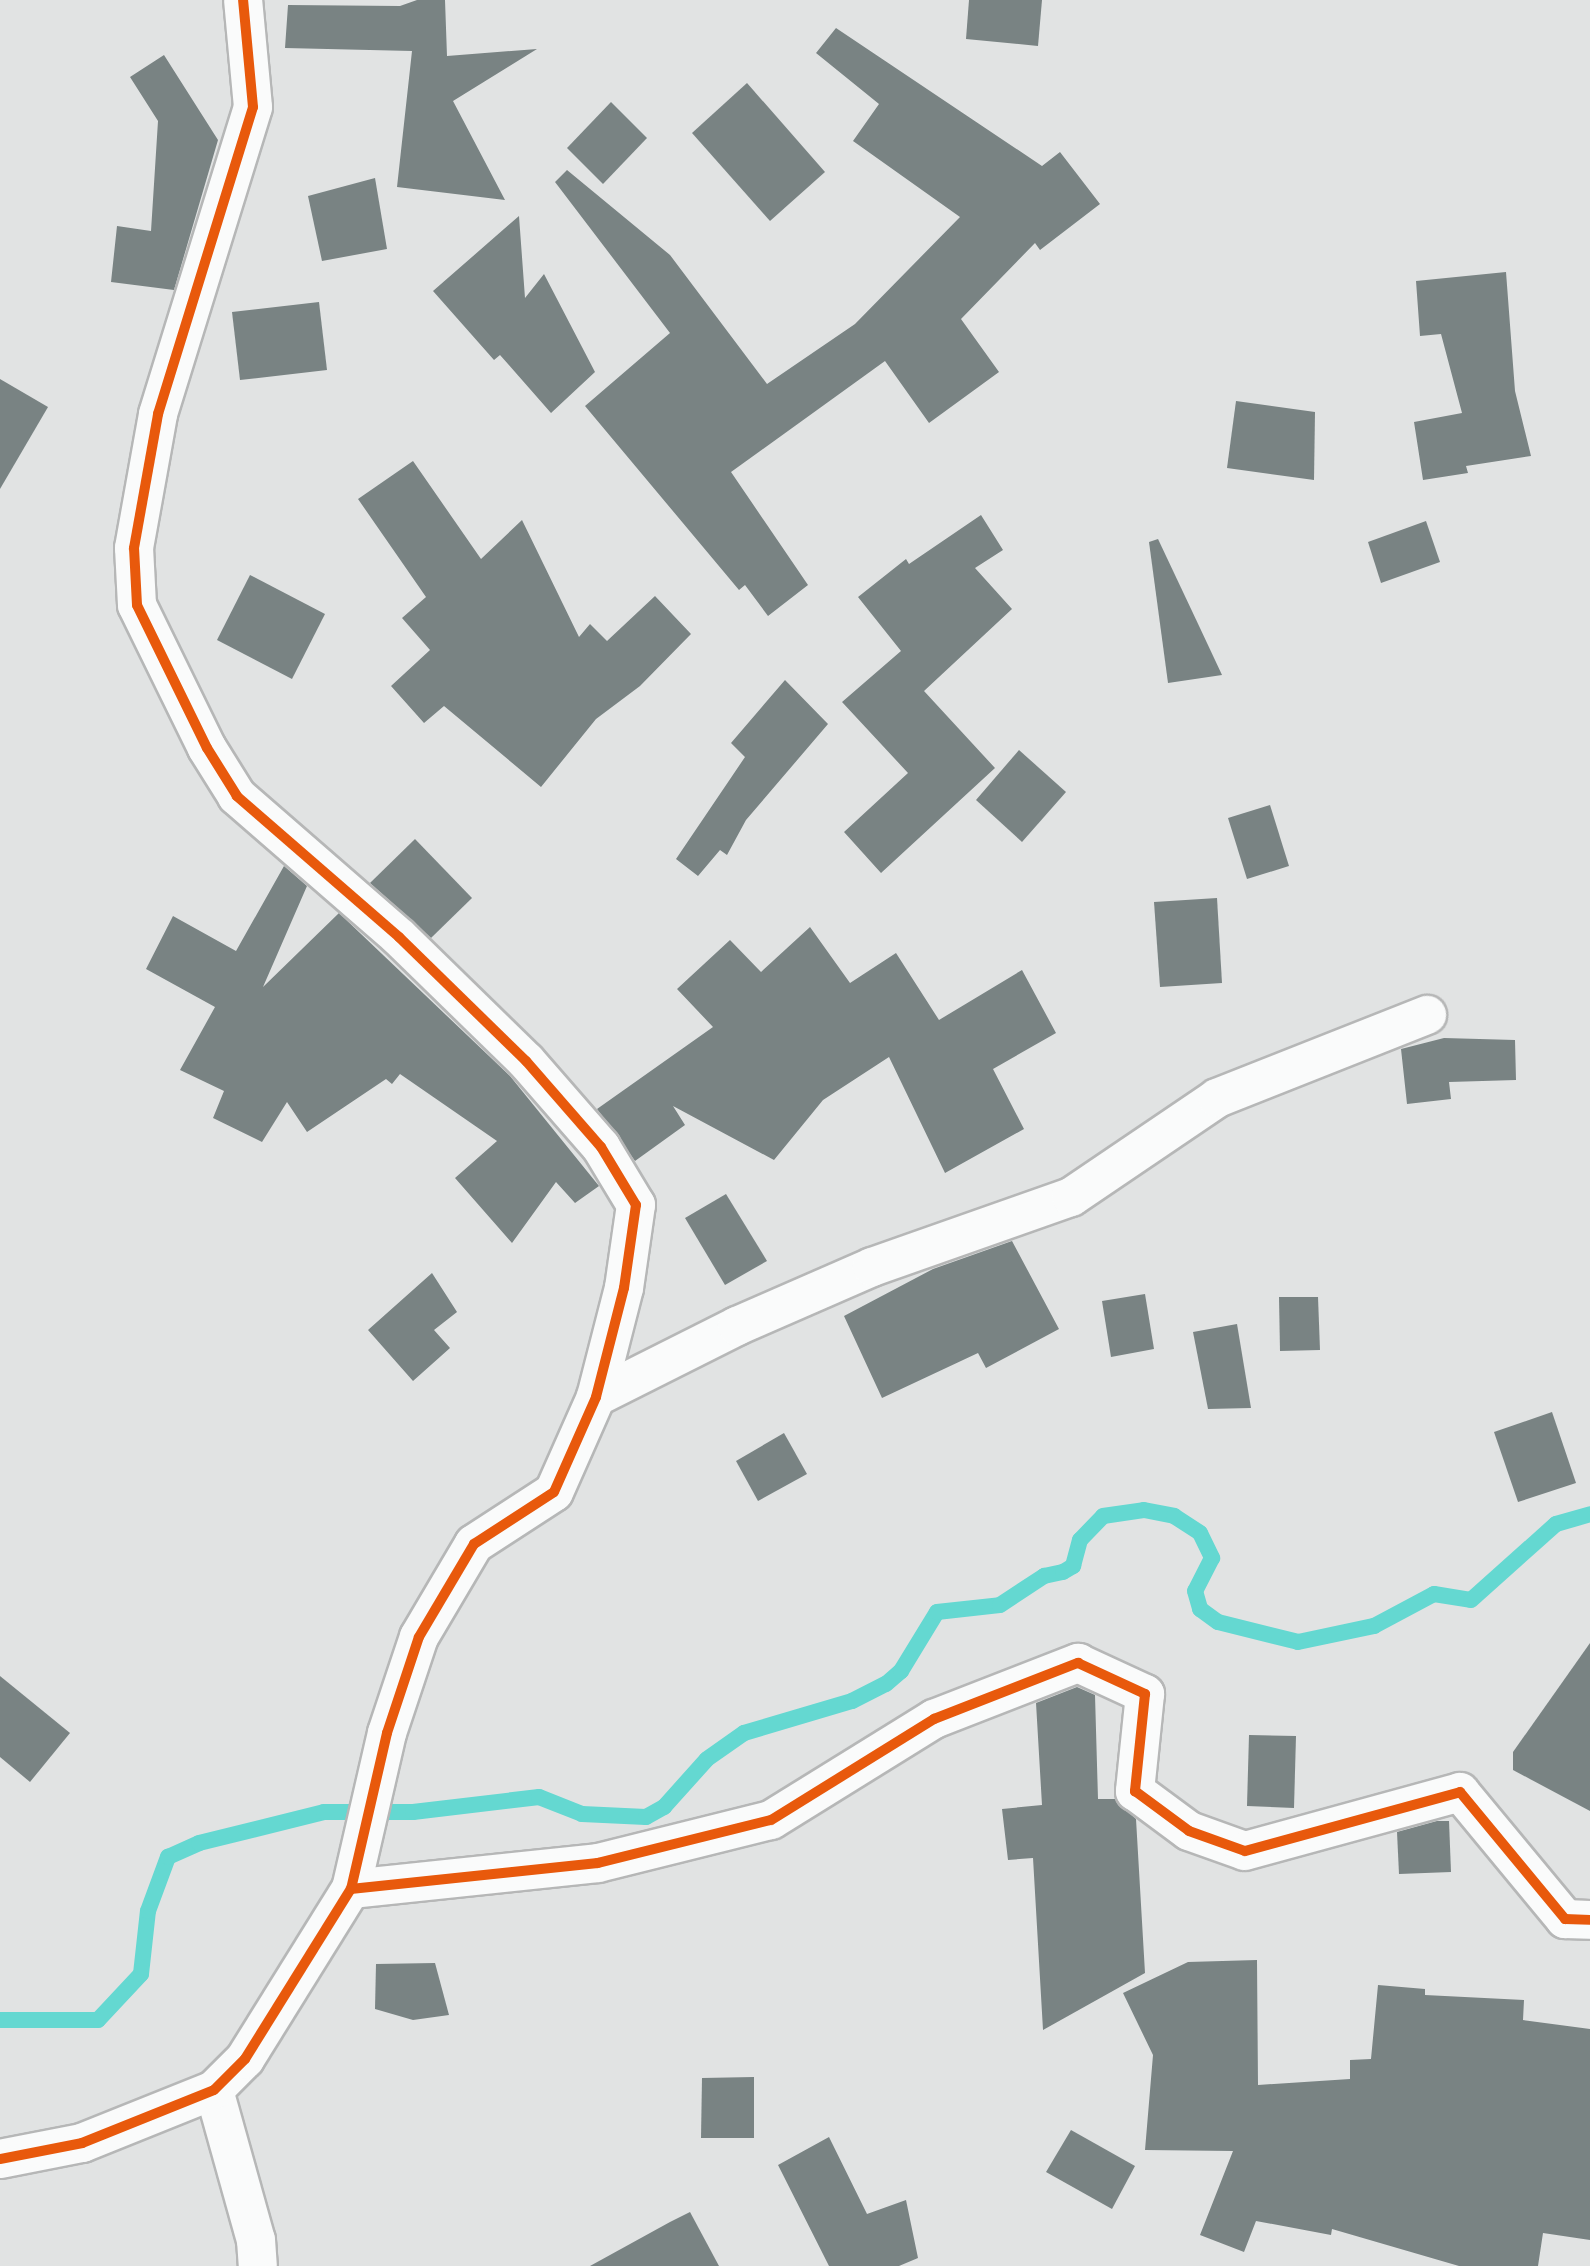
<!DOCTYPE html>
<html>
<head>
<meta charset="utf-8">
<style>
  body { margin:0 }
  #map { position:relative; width:1590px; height:2266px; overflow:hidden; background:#e1e3e3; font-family:"Crimson Pro",serif }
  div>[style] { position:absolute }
  .stream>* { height:16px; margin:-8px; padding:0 8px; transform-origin:8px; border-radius:8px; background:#64d8d1 }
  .building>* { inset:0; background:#798383 }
  .roads { filter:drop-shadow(2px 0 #b6b7b7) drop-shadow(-2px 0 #b6b7b7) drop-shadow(0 2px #b6b7b7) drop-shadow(0 -2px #b6b7b7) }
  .street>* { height:38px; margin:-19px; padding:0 19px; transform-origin:19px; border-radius:19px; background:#fafbfb }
  .cycleway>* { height:10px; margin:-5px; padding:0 5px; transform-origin:5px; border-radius:5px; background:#e8590c }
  span { translate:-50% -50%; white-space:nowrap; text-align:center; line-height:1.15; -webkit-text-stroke:7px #e0e4e4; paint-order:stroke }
</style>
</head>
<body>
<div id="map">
  <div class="stream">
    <i style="left:0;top:2020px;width:98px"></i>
    <i style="left:98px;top:2020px;width:63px;rotate:-46.9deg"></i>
    <i style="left:141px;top:1974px;width:63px;rotate:-83.7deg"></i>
    <i style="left:148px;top:1911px;width:58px;rotate:-69.7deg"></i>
    <i style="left:168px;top:1857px;width:34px;rotate:-24deg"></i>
    <i style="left:199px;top:1843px;width:129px;rotate:-13.9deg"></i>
    <i style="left:324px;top:1812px;width:89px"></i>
    <i style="left:413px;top:1812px;width:127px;rotate:-6.8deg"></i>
    <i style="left:539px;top:1797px;width:46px;rotate:21.6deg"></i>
    <i style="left:582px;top:1814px;width:64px;rotate:2.7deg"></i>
    <i style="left:646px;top:1817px;width:21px;rotate:-29deg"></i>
    <i style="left:664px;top:1807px;width:64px;rotate:-48.1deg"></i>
    <i style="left:707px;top:1759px;width:45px;rotate:-35.1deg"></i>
    <i style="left:744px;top:1733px;width:113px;rotate:-16.5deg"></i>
    <i style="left:852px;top:1701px;width:38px;rotate:-27deg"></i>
    <i style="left:886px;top:1684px;width:20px;rotate:-41deg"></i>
    <i style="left:901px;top:1671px;width:69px;rotate:-58.6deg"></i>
    <i style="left:937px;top:1612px;width:63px;rotate:-6.3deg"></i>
    <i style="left:1000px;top:1605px;width:53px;rotate:-33.4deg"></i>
    <i style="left:1044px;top:1576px;width:19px;rotate:-12deg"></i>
    <i style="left:1063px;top:1572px;width:12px;rotate:-31deg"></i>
    <i style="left:1073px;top:1566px;width:27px;rotate:-75deg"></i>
    <i style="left:1080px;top:1540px;width:33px;rotate:-46deg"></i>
    <i style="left:1103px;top:1516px;width:41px;rotate:-8.3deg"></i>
    <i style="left:1144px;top:1510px;width:31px;rotate:11deg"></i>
    <i style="left:1174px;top:1516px;width:31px;rotate:33deg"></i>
    <i style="left:1200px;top:1533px;width:28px;rotate:64deg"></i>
    <i style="left:1212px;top:1558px;width:37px;rotate:117deg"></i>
    <i style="left:1195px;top:1591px;width:19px;rotate:74deg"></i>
    <i style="left:1200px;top:1609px;width:22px;rotate:36deg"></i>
    <i style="left:1218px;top:1622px;width:82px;rotate:14deg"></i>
    <i style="left:1298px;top:1642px;width:78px;rotate:-11.9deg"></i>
    <i style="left:1374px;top:1626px;width:68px;rotate:-28.1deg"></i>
    <i style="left:1434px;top:1594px;width:37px;rotate:9deg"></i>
    <i style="left:1471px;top:1600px;width:114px;rotate:-41.8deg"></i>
    <i style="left:1556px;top:1524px;width:35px;rotate:-16deg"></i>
  </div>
  <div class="building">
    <i style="clip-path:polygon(417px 0,445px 0,447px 56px,537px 49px,453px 101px,505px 200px,397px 187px,412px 51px,285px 48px,288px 5px,400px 6px)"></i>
    <i style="clip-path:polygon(969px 0,1042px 0,1038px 46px,966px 39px)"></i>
    <i style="clip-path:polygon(836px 28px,1042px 166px,1060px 152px,1100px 204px,1040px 250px,1035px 243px,961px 319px,999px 372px,929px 423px,885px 361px,731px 472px,808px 585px,768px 616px,745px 585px,739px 590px,585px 406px,670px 333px,555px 182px,567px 170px,670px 255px,767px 384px,855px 324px,960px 217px,853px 141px,879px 104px,816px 53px)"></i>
    <i style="clip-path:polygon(164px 55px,218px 140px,174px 290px,111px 282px,117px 226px,151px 231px,158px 121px,130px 77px)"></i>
    <i style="clip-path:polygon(747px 83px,825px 172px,770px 221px,692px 133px)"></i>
    <i style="clip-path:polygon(611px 102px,647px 138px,603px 184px,567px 148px)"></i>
    <i style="clip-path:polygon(375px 178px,387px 249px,322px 261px,308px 196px)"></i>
    <i style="clip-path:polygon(519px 216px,525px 298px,544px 274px,595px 372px,551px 413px,500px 355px,494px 360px,433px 291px)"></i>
    <i style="clip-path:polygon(1506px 272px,1515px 391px,1531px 456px,1466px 466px,1468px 473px,1423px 480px,1414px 422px,1462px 413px,1441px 334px,1420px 336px,1416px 281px)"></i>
    <i style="clip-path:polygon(319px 302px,327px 370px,240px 380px,232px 312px)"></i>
    <i style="clip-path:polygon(0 379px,48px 407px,0 489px)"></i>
    <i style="clip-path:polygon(1236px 401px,1315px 412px,1314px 480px,1227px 468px)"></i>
    <i style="clip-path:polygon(413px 461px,481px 559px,522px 520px,579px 637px,590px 624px,607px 641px,655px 596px,691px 634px,640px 686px,596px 719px,541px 787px,444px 706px,424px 723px,391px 686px,430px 650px,402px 618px,426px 597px,358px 499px)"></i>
    <i style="clip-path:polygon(981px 515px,1003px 550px,975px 568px,1012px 609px,924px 691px,995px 768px,881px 873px,844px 832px,908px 773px,842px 702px,901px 651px,858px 597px,906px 559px,909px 564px)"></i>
    <i style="clip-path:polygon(1426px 521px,1440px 562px,1381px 583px,1368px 542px)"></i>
    <i style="clip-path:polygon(1158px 539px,1200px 628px,1222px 675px,1168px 683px,1149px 542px)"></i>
    <i style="clip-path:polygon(250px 575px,325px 614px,292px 679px,217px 640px)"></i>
    <i style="clip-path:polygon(785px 680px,828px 724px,746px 820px,727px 855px,720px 850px,698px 876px,676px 859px,745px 757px,731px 743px)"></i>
    <i style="clip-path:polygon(1019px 750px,1066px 792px,1022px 842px,976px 800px)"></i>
    <i style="clip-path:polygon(1270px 805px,1289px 866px,1247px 879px,1228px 818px)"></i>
    <i style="clip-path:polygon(415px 839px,472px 898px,431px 938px,370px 883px)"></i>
    <i style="clip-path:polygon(284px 866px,307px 886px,263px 987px,339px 913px,510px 1076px,599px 1186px,575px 1203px,556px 1182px,512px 1243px,455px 1178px,497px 1141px,400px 1074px,392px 1084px,386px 1079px,307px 1132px,287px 1102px,262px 1142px,213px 1118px,224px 1091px,180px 1070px,215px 1007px,146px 969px,173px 916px,236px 951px)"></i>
    <i style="clip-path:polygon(1217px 898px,1222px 983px,1160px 987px,1154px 902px)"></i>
    <i style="clip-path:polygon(810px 927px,850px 983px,896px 953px,939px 1020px,1022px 970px,1056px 1033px,993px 1069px,1024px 1129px,945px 1173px,889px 1057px,823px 1100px,774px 1160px,673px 1106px,685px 1125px,635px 1161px,597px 1109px,713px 1027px,677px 989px,730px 940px,761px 972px)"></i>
    <i style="clip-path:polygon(1444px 1038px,1515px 1040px,1516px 1080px,1449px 1082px,1451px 1099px,1407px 1104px,1401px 1049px)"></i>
    <i style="clip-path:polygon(726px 1194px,767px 1261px,725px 1285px,685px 1218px)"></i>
    <i style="clip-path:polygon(1012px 1241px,1059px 1329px,986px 1368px,978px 1353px,882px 1398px,844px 1316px,933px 1269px)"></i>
    <i style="clip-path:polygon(432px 1273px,457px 1312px,434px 1330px,450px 1348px,413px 1381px,368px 1330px)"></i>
    <i style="clip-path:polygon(1145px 1294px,1154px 1349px,1111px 1357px,1102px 1301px)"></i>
    <i style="clip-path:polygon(1279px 1297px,1318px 1297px,1320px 1350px,1280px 1351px)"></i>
    <i style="clip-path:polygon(1237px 1324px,1251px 1408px,1208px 1409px,1193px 1332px)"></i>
    <i style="clip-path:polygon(1552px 1412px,1576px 1483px,1518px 1502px,1494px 1432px)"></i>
    <i style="clip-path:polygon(784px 1433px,807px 1474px,758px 1501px,736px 1461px)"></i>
    <i style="clip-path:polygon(1590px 1643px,1590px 1811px,1513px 1770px,1513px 1752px)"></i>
    <i style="clip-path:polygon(0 1676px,70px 1733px,30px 1782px,0 1757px)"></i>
    <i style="clip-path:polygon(1077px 1687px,1095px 1695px,1098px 1799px,1115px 1799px,1136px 1819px,1145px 1973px,1043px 2030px,1033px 1858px,1008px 1860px,1002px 1809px,1042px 1805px,1036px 1703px)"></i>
    <i style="clip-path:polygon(1249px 1735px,1296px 1736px,1294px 1808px,1247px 1806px)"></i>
    <i style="clip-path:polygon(1437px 1821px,1449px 1821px,1451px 1872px,1399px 1874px,1397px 1832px)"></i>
    <i style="clip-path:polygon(1257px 1960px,1258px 2085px,1350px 2079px,1350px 2060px,1371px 2059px,1378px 1985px,1425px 1989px,1425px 1995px,1524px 2000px,1523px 2020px,1590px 2029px,1590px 2240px,1543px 2233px,1538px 2266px,1459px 2266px,1332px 2229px,1331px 2235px,1256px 2221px,1244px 2252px,1200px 2235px,1233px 2151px,1145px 2150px,1153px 2055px,1123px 1993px,1188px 1962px)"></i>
    <i style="clip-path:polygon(435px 1963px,449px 2015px,413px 2020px,375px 2009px,376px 1964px)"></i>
    <i style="clip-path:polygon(754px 2077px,754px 2138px,701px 2138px,702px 2078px)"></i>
    <i style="clip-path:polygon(1071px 2130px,1135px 2166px,1112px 2209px,1046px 2172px)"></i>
    <i style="clip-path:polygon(829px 2137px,867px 2214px,906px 2200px,918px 2258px,899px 2266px,829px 2266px,778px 2165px)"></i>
    <i style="clip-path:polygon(690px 2212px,719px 2266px,590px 2266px,670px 2222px)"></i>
  </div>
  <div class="roads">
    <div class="street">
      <i style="left:596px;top:1397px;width:158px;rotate:-26.7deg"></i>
      <i style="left:737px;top:1326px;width:147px;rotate:-23.6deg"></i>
      <i style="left:872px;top:1267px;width:211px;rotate:-19.4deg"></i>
      <i style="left:1071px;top:1197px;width:176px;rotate:-34.1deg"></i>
      <i style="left:1217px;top:1098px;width:226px;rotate:-21.6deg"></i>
      <i style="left:351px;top:1889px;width:248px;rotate:-6deg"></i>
      <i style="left:598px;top:1863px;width:178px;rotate:-14deg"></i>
      <i style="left:771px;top:1820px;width:192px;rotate:-31.8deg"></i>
      <i style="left:934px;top:1719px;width:155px;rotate:-21.3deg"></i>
      <i style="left:1078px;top:1663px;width:74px;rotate:24.8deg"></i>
      <i style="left:1145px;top:1694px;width:98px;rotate:95.9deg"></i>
      <i style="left:1135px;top:1791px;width:67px;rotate:36.5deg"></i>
      <i style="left:1189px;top:1831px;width:59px;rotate:19.7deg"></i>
      <i style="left:1245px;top:1851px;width:223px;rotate:-15.3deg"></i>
      <i style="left:1460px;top:1792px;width:165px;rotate:50.4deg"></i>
      <i style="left:1565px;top:1919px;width:25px;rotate:2deg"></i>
      <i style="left:214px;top:2090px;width:156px;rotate:74.4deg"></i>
      <i style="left:256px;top:2240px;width:26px;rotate:86deg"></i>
      <i style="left:0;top:2159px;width:84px;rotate:-11deg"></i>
      <i style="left:82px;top:2143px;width:142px;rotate:-21.9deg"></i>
      <i style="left:214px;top:2090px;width:44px;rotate:-45deg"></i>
      <i style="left:245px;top:2059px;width:200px;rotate:-58.1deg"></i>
      <i style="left:351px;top:1889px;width:160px;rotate:-77deg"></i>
      <i style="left:387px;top:1733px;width:101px;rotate:-71.6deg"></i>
      <i style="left:419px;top:1637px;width:108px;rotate:-59.4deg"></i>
      <i style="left:474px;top:1544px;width:95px;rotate:-33deg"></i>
      <i style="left:554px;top:1492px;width:104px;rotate:-66.1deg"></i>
      <i style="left:596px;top:1397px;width:113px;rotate:-75.6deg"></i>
      <i style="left:624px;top:1288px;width:84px;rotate:-81.8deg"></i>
      <i style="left:636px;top:1205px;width:68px;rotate:-121.1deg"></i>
      <i style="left:601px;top:1147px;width:114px;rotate:-131.1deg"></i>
      <i style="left:526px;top:1061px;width:177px;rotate:-135.7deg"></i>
      <i style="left:399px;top:937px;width:215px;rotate:-139deg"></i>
      <i style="left:237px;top:796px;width:57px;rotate:-122deg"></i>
      <i style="left:207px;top:748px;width:159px;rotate:-116.1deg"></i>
      <i style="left:137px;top:605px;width:57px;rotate:-93deg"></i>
      <i style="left:134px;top:548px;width:136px;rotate:-79.8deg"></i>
      <i style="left:158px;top:414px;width:321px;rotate:-72.8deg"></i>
      <i style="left:253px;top:107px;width:107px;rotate:-95.3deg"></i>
    </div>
  </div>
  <div class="cycleway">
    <i style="left:351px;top:1889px;width:248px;rotate:-6deg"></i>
    <i style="left:598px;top:1863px;width:178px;rotate:-14deg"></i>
    <i style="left:771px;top:1820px;width:192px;rotate:-31.8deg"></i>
    <i style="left:934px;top:1719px;width:155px;rotate:-21.3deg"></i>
    <i style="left:1078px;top:1663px;width:74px;rotate:24.8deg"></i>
    <i style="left:1145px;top:1694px;width:98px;rotate:95.9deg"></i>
    <i style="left:1135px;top:1791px;width:67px;rotate:36.5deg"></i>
    <i style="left:1189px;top:1831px;width:59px;rotate:19.7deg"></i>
    <i style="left:1245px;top:1851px;width:223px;rotate:-15.3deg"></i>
    <i style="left:1460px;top:1792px;width:165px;rotate:50.4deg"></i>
    <i style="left:1565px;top:1919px;width:25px;rotate:2deg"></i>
    <i style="left:0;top:2159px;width:84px;rotate:-11deg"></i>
    <i style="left:82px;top:2143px;width:142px;rotate:-21.9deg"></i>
    <i style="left:214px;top:2090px;width:44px;rotate:-45deg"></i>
    <i style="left:245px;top:2059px;width:200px;rotate:-58.1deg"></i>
    <i style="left:351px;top:1889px;width:160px;rotate:-77deg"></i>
    <i style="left:387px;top:1733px;width:101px;rotate:-71.6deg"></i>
    <i style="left:419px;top:1637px;width:108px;rotate:-59.4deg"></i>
    <i style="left:474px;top:1544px;width:95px;rotate:-33deg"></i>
    <i style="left:554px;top:1492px;width:104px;rotate:-66.1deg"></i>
    <i style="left:596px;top:1397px;width:113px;rotate:-75.6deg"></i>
    <i style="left:624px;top:1288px;width:84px;rotate:-81.8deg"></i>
    <i style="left:636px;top:1205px;width:68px;rotate:-121.1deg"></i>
    <i style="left:601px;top:1147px;width:114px;rotate:-131.1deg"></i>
    <i style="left:526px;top:1061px;width:177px;rotate:-135.7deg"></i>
    <i style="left:399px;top:937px;width:215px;rotate:-139deg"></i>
    <i style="left:237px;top:796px;width:57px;rotate:-122deg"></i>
    <i style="left:207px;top:748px;width:159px;rotate:-116.1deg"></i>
    <i style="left:137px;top:605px;width:57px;rotate:-93deg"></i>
    <i style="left:134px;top:548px;width:136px;rotate:-79.8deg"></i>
    <i style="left:158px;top:414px;width:321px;rotate:-72.8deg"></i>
    <i style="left:253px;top:107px;width:107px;rotate:-95.3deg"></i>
  </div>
</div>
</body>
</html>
